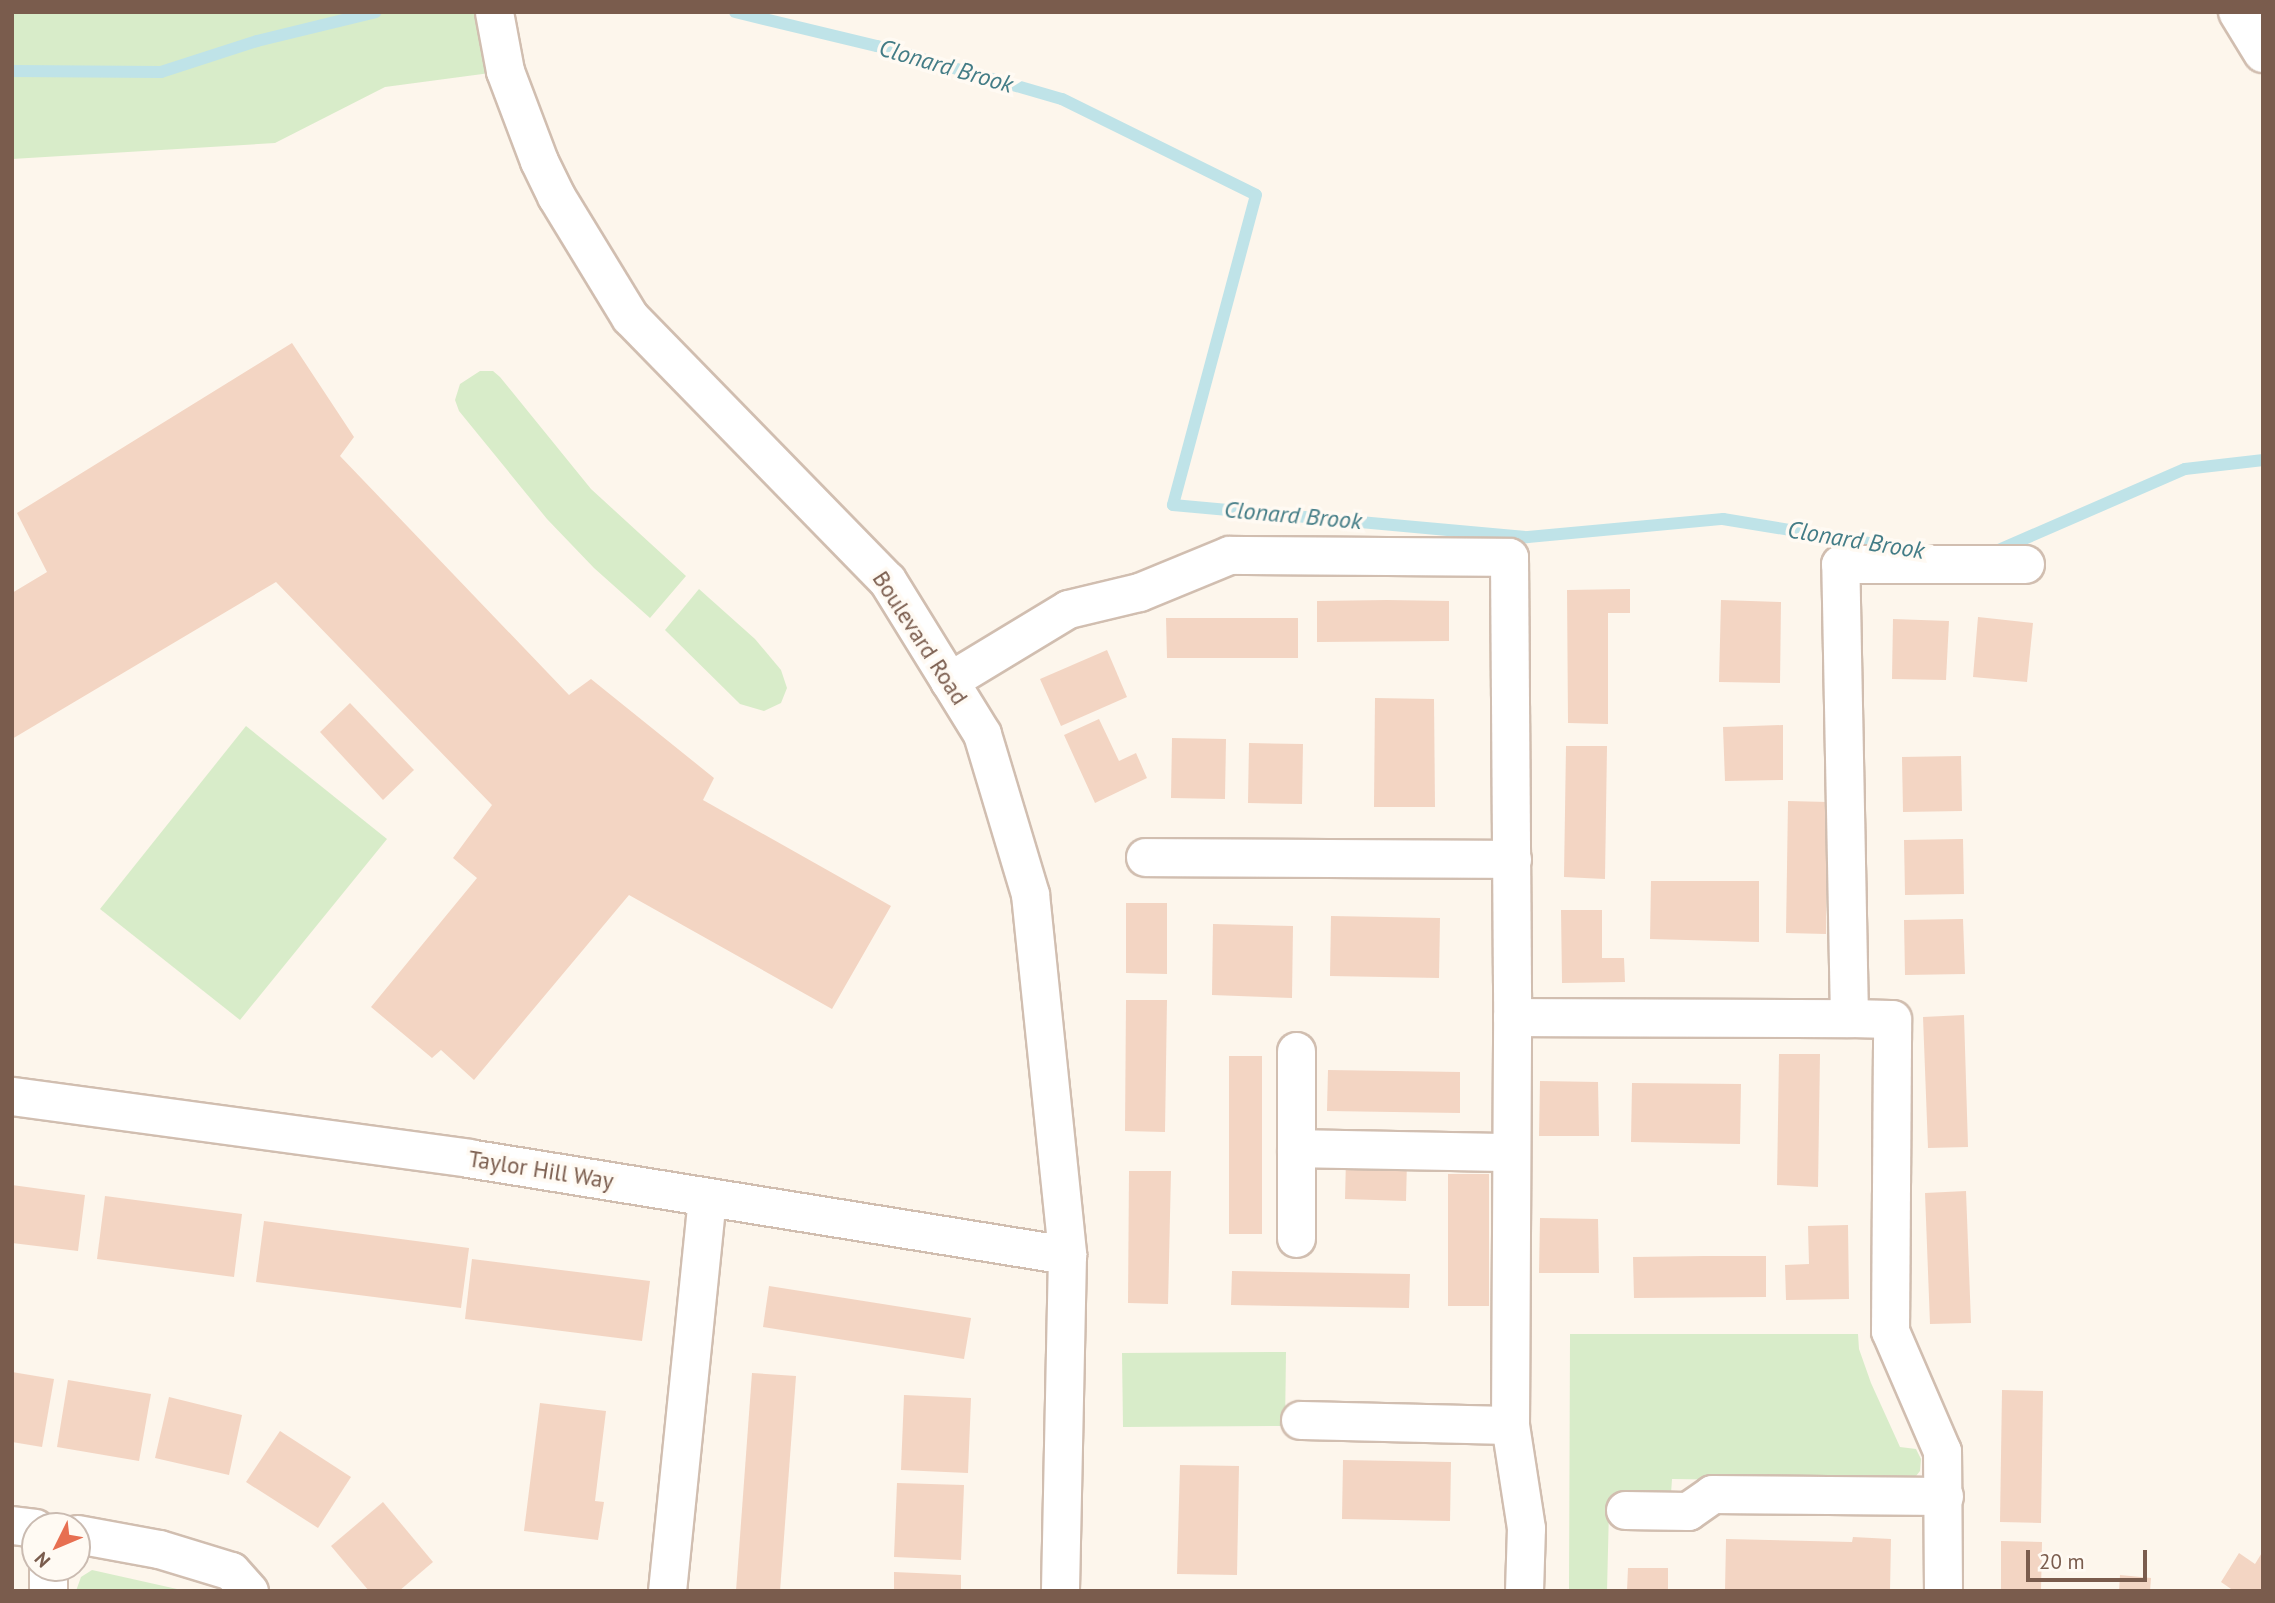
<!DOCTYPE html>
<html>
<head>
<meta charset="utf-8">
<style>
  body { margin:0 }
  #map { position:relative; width:2275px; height:1603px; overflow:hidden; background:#fdf6ec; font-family:"PT Sans",sans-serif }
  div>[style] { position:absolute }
  .green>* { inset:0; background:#d8ecc9 }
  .stream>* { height:12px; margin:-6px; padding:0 6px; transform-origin:6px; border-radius:6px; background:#bfe3e8 }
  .building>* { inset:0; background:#f3d5c3 }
  .roads { filter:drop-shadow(2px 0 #d1beb0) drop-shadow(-2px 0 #d1beb0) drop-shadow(0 2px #d1beb0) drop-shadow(0 -2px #d1beb0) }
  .minor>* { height:37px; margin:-18.5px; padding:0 18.5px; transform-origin:18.5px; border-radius:18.5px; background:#fff }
  .tertiary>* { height:38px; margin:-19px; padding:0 19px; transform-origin:19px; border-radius:19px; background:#fff }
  span { translate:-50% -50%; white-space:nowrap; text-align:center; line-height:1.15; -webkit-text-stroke:7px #fffaf3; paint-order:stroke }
  .street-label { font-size:23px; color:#7a5c4d }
  .water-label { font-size:24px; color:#437c86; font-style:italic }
  .frame { position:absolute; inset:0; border:14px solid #7a5c4d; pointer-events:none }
  .north { position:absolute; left:21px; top:1512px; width:70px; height:70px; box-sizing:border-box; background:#fffaf3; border:2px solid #cabbb1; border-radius:50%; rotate:227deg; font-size:19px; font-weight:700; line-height:28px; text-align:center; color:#7a5c4d }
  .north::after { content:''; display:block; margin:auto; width:24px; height:32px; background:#e76f51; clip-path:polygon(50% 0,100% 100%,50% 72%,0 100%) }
  .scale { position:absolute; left:2026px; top:1550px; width:121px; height:32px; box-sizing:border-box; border:4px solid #7a5c4d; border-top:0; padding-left:9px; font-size:21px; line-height:24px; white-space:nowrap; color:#7a5c4d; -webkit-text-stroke:5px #fffaf3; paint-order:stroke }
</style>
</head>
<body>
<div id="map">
  <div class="green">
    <i style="clip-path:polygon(12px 12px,494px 12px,505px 71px,385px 87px,275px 143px,12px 159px)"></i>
    <i style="clip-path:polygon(480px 371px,493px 371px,500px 377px,591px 489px,686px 576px,650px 618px,594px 568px,547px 519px,459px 411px,455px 400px,460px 384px)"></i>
    <i style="clip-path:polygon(699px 589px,755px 639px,781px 670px,787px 688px,781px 703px,764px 711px,740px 704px,665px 630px)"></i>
    <i style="clip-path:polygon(246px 726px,387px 839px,240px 1020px,100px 909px)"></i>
    <i style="clip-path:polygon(1570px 1334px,1858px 1334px,1859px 1349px,1871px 1383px,1900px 1447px,1916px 1449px,1921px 1459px,1920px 1471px,1916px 1476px,1901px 1482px,1672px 1479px,1671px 1494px,1609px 1510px,1607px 1591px,1569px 1591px)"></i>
    <i style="clip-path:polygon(1286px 1352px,1285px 1426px,1123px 1427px,1122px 1353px)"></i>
    <i style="clip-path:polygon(92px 1570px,177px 1589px,181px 1591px,76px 1591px,81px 1577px)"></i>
  </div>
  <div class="stream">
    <i style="left:735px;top:12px;width:146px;rotate:13.5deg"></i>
    <i style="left:877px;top:46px;width:192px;rotate:16deg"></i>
    <i style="left:1062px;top:99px;width:216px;rotate:26.3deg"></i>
    <i style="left:1256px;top:195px;width:321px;rotate:105deg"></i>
    <i style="left:1173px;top:505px;width:356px;rotate:5.2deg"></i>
    <i style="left:1528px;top:537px;width:196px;rotate:-5.3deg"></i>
    <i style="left:1723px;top:519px;width:180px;rotate:9.3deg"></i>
    <i style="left:12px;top:71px;width:149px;rotate:0.4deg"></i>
    <i style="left:161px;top:72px;width:101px;rotate:-17.9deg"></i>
    <i style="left:257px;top:41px;width:122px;rotate:-13.7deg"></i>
    <i style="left:1994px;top:552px;width:208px;rotate:-23.5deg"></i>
    <i style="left:2185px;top:469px;width:79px;rotate:-6.6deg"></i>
  </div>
  <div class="building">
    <i style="clip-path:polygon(292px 343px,354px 437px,340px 456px,569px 695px,591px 679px,714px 778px,703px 800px,891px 906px,832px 1009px,629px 895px,474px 1080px,441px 1050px,432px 1058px,371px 1007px,477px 878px,453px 858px,492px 805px,276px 582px,12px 739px,12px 593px,47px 572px,17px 513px)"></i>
    <i style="clip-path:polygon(1630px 589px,1630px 613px,1608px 613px,1608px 724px,1568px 723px,1567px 590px)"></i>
    <i style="clip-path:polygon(1387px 600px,1449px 601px,1449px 641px,1317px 642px,1317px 601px)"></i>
    <i style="clip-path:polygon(1721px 600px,1781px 602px,1780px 683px,1719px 682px)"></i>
    <i style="clip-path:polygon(1978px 617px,2033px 623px,2027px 682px,1973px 677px)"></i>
    <i style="clip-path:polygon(1166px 618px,1298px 618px,1298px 658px,1167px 658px)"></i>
    <i style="clip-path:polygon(1893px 619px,1949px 621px,1946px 680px,1892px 679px)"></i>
    <i style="clip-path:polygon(1107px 650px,1127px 697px,1061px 726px,1040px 679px)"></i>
    <i style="clip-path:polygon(1375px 698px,1434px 699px,1435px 807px,1374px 807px)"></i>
    <i style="clip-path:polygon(350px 703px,414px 770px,383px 800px,320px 732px)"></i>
    <i style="clip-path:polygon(1099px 719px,1119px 761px,1136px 753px,1147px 778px,1095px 803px,1064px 735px)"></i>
    <i style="clip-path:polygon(1783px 725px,1783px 780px,1725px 781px,1723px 727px)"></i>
    <i style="clip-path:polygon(1172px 738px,1226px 739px,1225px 799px,1171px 798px)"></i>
    <i style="clip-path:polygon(1249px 743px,1303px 744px,1302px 804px,1248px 803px)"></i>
    <i style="clip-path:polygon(1566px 746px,1607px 746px,1605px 879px,1564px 877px)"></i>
    <i style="clip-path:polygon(1961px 756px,1962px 811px,1903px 812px,1902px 757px)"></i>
    <i style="clip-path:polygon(1788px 801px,1828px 802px,1826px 934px,1786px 933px)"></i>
    <i style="clip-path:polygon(1963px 839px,1964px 894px,1905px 895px,1904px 840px)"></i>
    <i style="clip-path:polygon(1651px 881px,1759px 881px,1759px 942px,1650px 939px)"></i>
    <i style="clip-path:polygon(1126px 903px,1167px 903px,1167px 974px,1126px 973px)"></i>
    <i style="clip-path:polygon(1561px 910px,1602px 910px,1602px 958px,1624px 958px,1625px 982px,1562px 983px)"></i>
    <i style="clip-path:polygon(1331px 916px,1440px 918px,1439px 978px,1330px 976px)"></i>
    <i style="clip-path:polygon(1963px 919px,1965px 974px,1905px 975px,1904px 920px)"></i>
    <i style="clip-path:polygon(1213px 924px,1293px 926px,1292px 998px,1212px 995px)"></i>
    <i style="clip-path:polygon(1126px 1000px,1167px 1000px,1165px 1132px,1125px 1131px)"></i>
    <i style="clip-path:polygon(1964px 1015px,1968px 1147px,1928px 1148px,1923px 1017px)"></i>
    <i style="clip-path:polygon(1779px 1054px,1820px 1054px,1818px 1187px,1777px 1185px)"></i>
    <i style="clip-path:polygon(1229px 1056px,1262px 1056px,1262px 1234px,1229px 1234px)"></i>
    <i style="clip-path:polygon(1328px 1070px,1460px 1072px,1460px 1113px,1327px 1111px)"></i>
    <i style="clip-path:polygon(1540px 1081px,1598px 1082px,1599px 1136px,1539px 1136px)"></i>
    <i style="clip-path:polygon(1632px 1083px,1741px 1084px,1740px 1144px,1631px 1142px)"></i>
    <i style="clip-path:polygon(1346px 1159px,1407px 1160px,1406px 1201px,1345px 1199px)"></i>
    <i style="clip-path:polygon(1129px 1171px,1171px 1171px,1168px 1304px,1128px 1303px)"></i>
    <i style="clip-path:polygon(1448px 1174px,1489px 1174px,1489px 1306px,1448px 1306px)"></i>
    <i style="clip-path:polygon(12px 1185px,85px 1195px,78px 1251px,12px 1243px)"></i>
    <i style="clip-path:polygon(1966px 1191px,1971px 1323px,1930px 1324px,1925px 1193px)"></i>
    <i style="clip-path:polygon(105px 1196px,242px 1214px,234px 1277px,97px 1259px)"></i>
    <i style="clip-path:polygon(1540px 1218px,1598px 1219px,1599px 1273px,1539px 1273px)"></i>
    <i style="clip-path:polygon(264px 1221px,469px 1248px,461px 1308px,256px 1282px)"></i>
    <i style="clip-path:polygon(1848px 1225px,1849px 1299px,1786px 1300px,1785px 1265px,1809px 1264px,1808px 1226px)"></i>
    <i style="clip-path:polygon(1704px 1256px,1766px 1256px,1766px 1297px,1634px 1298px,1633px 1257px)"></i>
    <i style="clip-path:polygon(472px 1259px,650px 1281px,642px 1341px,465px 1319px)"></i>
    <i style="clip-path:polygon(1232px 1271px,1410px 1274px,1409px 1308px,1231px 1305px)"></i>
    <i style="clip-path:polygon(769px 1286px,971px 1318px,964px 1359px,763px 1327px)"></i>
    <i style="clip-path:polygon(12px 1372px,54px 1379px,42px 1447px,12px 1442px)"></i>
    <i style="clip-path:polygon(752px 1373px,796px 1376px,780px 1591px,736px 1591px)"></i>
    <i style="clip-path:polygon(68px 1380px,151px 1394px,139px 1461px,57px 1447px)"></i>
    <i style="clip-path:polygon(2002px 1390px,2043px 1391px,2041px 1523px,2000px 1522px)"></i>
    <i style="clip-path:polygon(904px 1395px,971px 1398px,968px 1473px,901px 1470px)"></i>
    <i style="clip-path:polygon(169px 1397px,242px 1415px,229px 1475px,155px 1458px)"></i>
    <i style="clip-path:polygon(540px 1403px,606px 1411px,595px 1501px,604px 1502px,598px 1540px,524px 1531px)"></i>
    <i style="clip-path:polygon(280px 1431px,351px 1477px,318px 1528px,246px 1482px)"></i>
    <i style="clip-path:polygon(1343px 1460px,1451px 1462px,1450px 1521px,1342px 1519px)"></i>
    <i style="clip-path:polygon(1180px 1465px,1239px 1466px,1237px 1575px,1177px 1574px)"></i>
    <i style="clip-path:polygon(897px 1483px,964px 1485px,961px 1560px,894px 1557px)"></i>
    <i style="clip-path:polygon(383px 1502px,433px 1562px,399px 1591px,369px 1591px,331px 1546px)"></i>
    <i style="clip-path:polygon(1853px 1537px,1891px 1539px,1890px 1591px,1725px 1591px,1726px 1539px,1852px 1542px)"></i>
    <i style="clip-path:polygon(2001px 1541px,2042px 1542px,2041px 1591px,2001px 1591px)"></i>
    <i style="clip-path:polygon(2263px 1551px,2263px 1591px,2234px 1591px,2221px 1582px,2239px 1553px,2255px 1564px)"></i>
    <i style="clip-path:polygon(1628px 1568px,1668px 1568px,1668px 1591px,1627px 1591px)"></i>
    <i style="clip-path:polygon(894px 1572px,961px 1575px,961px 1591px,894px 1591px)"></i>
    <i style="clip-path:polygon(2120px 1575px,2151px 1578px,2150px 1591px,2119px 1591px)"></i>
  </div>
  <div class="roads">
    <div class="minor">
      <i style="left:494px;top:12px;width:60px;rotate:79.4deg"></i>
      <i style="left:505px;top:71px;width:96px;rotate:69.3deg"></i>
      <i style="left:539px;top:161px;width:39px;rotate:64deg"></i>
      <i style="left:556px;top:196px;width:142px;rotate:58.6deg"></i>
      <i style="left:630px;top:317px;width:368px;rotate:45.7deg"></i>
      <i style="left:887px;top:580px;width:181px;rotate:58.3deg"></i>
      <i style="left:982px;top:734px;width:167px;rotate:73.3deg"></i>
      <i style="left:1030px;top:894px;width:363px;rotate:84.1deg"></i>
      <i style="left:1067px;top:1255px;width:336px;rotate:91.2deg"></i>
      <i style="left:949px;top:681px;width:139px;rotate:-31.2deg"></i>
      <i style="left:1068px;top:609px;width:73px;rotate:-13.5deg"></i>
      <i style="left:1139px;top:592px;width:97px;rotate:-22.3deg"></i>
      <i style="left:1229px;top:555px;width:280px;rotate:0.4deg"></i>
      <i style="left:1509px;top:557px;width:460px;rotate:89.6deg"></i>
      <i style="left:1145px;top:857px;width:367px;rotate:0.3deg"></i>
      <i style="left:12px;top:1096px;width:460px;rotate:7.7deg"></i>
      <i style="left:468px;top:1158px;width:607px;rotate:9.2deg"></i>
      <i style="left:1296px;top:1148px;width:97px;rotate:-90deg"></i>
      <i style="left:1296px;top:1238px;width:90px;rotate:-90deg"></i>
      <i style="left:1296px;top:1148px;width:215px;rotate:1.1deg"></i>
      <i style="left:1300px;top:1420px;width:210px;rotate:1.4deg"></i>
      <i style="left:1625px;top:1510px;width:63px;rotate:0.9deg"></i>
      <i style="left:1688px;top:1511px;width:29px;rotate:-35deg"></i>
      <i style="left:1712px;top:1494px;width:232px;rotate:0.5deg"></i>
      <i style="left:12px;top:1525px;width:23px;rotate:7deg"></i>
      <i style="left:77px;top:1534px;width:83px;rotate:10.4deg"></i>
      <i style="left:159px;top:1549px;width:75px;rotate:17deg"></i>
      <i style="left:231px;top:1571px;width:27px;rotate:48deg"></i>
      <i style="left:48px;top:1568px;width:23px;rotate:90deg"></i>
      <i style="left:667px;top:1591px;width:396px;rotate:-84.2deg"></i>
      <i style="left:1524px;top:1591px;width:63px;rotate:-88.2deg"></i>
      <i style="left:1526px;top:1528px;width:104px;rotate:-98.8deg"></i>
      <i style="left:1510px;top:1425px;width:408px;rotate:-89.7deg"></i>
      <i style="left:1512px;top:1017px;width:337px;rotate:0.2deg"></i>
      <i style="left:1943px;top:1591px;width:140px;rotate:-90.4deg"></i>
      <i style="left:1942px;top:1451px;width:131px;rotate:-113.4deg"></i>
      <i style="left:1890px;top:1331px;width:312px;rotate:-89.6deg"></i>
      <i style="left:1892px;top:1019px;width:43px;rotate:-178.7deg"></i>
      <i style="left:1849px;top:1018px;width:454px;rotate:-91.1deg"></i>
      <i style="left:1840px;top:564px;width:185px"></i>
    </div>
    <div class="tertiary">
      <i style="left:2238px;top:12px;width:48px;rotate:58.6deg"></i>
    </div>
  </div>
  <div class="street-label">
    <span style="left:920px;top:638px;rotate:57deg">Boulevard Road</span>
    <span style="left:541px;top:1170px;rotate:9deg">Taylor Hill Way</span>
  </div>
  <div class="water-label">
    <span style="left:946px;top:66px;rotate:16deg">Clonard Brook</span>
    <span style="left:1293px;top:515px;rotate:5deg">Clonard Brook</span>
    <span style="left:1856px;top:540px;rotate:9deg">Clonard Brook</span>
  </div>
  <div class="frame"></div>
  <div class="north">N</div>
  <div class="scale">20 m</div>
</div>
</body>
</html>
